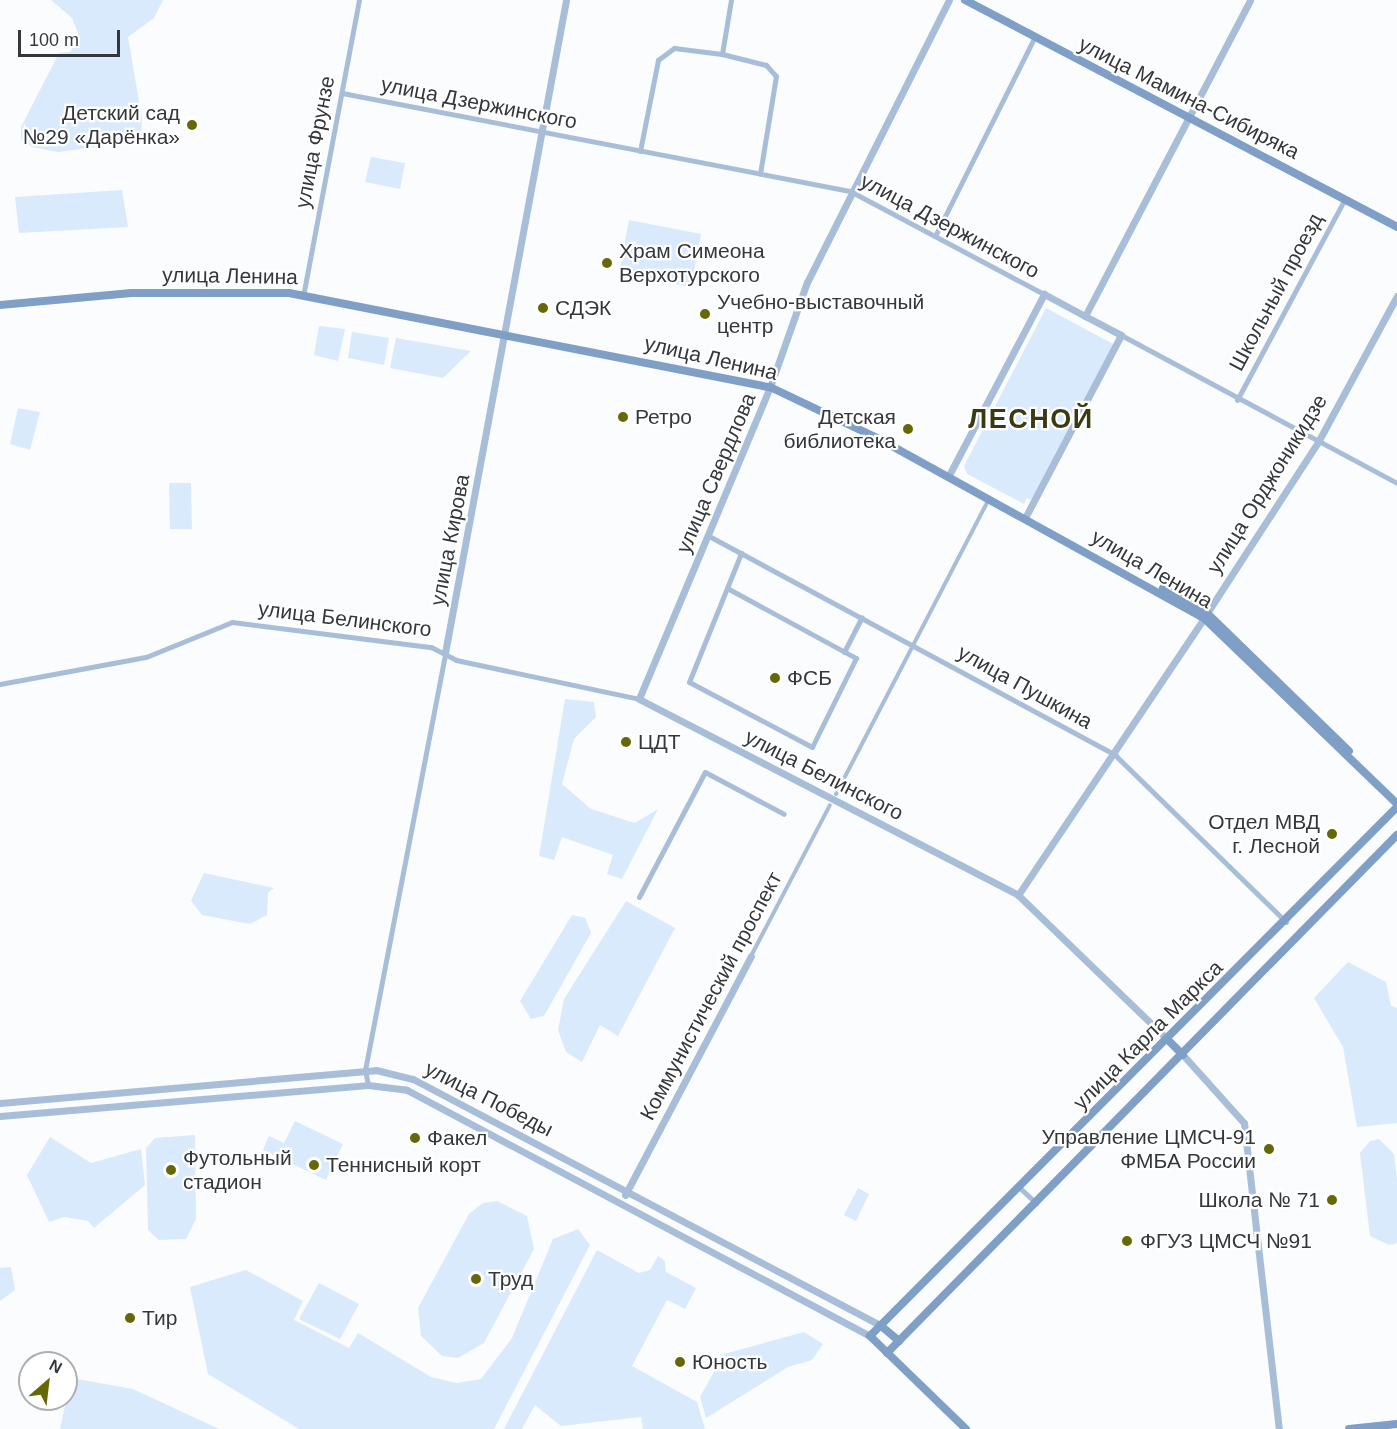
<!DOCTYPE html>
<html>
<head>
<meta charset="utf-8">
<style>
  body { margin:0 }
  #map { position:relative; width:1397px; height:1429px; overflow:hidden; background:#fafcfd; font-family:Arial,sans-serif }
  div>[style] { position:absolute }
  .green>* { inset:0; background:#daeafd }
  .pedestrian>* { height:4px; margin:-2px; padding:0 2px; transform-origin:2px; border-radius:2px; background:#a8bed8 }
  .minor>* { height:5px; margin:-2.5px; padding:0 2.5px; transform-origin:2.5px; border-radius:2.5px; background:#a8bed8 }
  .tertiary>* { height:7px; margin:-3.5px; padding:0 3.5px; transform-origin:3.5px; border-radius:3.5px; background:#a8bed8 }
  .secondary>* { height:8px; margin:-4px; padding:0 4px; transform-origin:4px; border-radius:4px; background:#7f9fc6 }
  .dots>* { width:16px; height:16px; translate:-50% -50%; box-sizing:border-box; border:3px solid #fff; border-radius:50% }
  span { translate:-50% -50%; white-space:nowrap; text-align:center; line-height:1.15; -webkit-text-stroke:4.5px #fff; paint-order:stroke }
  .street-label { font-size:21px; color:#35383b }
  .poi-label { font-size:21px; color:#35383b }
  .right { translate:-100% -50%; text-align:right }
  .left { translate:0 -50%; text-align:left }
  .district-label { font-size:27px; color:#383a11; font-weight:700; letter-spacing:1.5px }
  .north { position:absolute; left:18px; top:1351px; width:60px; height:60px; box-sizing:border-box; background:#fff; border:2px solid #aeafb1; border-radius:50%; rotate:28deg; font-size:16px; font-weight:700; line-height:24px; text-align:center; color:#35383b }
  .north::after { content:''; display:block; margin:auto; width:21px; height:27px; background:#666806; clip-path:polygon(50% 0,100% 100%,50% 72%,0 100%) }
  .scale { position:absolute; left:18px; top:30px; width:102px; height:27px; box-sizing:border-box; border:3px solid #35383b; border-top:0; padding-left:8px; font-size:18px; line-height:21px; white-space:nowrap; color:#35383b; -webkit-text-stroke:4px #fff; paint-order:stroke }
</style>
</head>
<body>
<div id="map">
  <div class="green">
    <i style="clip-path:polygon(51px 0,163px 0,154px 18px,128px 37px,142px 119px,141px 135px,130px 142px,58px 152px,32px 147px,21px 139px,21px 127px,59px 53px,70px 52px,79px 36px,72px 18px)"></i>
    <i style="clip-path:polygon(371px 157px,405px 163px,400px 189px,365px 182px)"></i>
    <i style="clip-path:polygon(122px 190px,128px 227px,19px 233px,15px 197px)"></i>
    <i style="clip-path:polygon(629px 220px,701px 234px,691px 287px,619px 273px)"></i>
    <i style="clip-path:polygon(1046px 308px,1113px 344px,1032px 500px,1027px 498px,1024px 504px,967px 474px,964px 466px)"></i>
    <i style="clip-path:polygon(319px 326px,345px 329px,338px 361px,314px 355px)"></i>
    <i style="clip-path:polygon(352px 332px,389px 338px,384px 365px,348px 358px)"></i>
    <i style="clip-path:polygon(396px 338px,471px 351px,443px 378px,390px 368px)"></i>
    <i style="clip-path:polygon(18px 408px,40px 412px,30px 450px,10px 444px)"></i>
    <i style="clip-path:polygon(169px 483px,191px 483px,192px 529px,170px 529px)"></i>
    <i style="clip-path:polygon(565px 699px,594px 702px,596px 717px,574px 739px,562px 784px,591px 809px,635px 823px,658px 809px,622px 879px,607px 874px,613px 855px,562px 837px,554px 860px,539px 856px)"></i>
    <i style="clip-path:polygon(204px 873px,274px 888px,268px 893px,267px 915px,250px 924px,202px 915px,191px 901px)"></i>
    <i style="clip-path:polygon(626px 901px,675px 928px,618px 1036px,600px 1025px,582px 1062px,566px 1052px,558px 1030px,564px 999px)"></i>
    <i style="clip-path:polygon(572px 915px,585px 918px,591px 933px,544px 1016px,531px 1019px,520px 1001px)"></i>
    <i style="clip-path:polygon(1348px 962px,1386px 982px,1391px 1006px,1397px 1008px,1397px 1123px,1357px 1127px,1343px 1047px,1314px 998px)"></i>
    <i style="clip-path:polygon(295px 1121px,343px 1144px,326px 1180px,263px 1150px,269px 1136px,284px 1143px)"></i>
    <i style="clip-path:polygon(195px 1135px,196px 1219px,186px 1239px,159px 1240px,148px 1230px,146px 1148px,155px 1138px)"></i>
    <i style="clip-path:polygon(50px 1137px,91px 1163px,141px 1149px,145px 1185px,94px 1228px,88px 1221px,64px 1217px,49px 1222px,27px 1175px)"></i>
    <i style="clip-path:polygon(1379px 1139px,1394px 1154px,1397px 1179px,1397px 1243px,1389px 1245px,1370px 1236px,1360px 1153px,1370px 1141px)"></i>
    <i style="clip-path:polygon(858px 1188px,869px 1194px,856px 1221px,844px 1215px)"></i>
    <i style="clip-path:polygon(497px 1201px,527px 1216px,534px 1249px,484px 1343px,458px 1358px,442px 1356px,421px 1336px,418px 1308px,469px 1214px,483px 1203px)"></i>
    <i style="clip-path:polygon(578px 1229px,590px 1245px,494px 1429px,299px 1429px,208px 1374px,190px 1287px,246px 1270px,303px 1301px,294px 1320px,349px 1348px,358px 1333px,431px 1377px,456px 1383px,481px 1379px,512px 1338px,553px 1239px)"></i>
    <i style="clip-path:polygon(597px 1250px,639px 1273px,650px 1270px,658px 1256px,665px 1261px,666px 1272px,696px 1288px,685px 1309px,667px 1300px,632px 1366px,697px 1402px,705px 1429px,643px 1429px,641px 1417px,561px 1426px,535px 1405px,522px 1429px,504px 1429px)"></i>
    <i style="clip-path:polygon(11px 1267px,15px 1290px,0 1301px,0 1268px)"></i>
    <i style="clip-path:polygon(319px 1283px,359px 1304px,340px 1339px,299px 1319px)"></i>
    <i style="clip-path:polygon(804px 1332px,823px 1344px,812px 1360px,788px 1367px,706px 1418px,700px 1397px,724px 1354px)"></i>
    <i style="clip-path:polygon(71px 1378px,133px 1389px,219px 1429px,60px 1429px)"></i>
  </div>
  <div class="pedestrian">
    <i style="left:836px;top:794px;width:332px;rotate:-62.6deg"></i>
    <i style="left:751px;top:956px;width:170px;rotate:-62.4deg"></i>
  </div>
  <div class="minor">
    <i style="left:731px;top:0;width:55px;rotate:99.5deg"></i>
    <i style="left:722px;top:54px;width:45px;rotate:14deg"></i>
    <i style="left:766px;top:65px;width:15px;rotate:48deg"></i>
    <i style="left:776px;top:76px;width:99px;rotate:99.3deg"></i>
    <i style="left:342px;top:93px;width:517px;rotate:10.92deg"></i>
    <i style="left:850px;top:191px;width:220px;rotate:28deg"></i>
    <i style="left:640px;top:151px;width:93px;rotate:-78.8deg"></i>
    <i style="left:658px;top:60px;width:20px;rotate:-37deg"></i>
    <i style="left:674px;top:48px;width:48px;rotate:7.1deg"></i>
    <i style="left:935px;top:236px;width:221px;rotate:-63.4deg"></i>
    <i style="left:304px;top:291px;width:296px;rotate:-79.3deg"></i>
    <i style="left:1121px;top:335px;width:313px;rotate:28.2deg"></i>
    <i style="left:1237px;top:400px;width:228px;rotate:-61.8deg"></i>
    <i style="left:707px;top:535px;width:464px;rotate:28.3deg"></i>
    <i style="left:1115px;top:755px;width:239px;rotate:44.3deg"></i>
    <i style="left:727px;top:588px;width:147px;rotate:28.5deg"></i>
    <i style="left:856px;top:658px;width:99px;rotate:116.3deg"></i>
    <i style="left:812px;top:747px;width:139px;rotate:-152.1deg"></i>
    <i style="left:689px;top:682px;width:101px;rotate:-68deg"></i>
    <i style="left:727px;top:588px;width:38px;rotate:-68deg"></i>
    <i style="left:844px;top:652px;width:39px;rotate:-63deg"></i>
    <i style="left:0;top:684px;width:148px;rotate:-10.5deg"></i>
    <i style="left:146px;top:657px;width:93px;rotate:-22.1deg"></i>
    <i style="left:232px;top:622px;width:201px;rotate:7.2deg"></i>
    <i style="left:431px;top:647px;width:28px;rotate:27deg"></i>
    <i style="left:456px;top:660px;width:187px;rotate:12deg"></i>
    <i style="left:639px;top:897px;width:141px;rotate:-62.2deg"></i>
    <i style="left:705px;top:772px;width:89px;rotate:28deg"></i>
    <i style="left:368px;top:1085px;width:15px;rotate:-101deg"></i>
    <i style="left:365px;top:1070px;width:425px;rotate:-79.1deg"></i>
    <i style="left:1021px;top:1189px;width:21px;rotate:43deg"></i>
  </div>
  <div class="tertiary">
    <i style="left:949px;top:0;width:316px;rotate:116.7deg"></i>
    <i style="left:807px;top:282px;width:111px;rotate:109.4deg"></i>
    <i style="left:770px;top:387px;width:338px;rotate:112.8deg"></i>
    <i style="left:639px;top:699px;width:427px;rotate:27.3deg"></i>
    <i style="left:1018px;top:895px;width:209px;rotate:44deg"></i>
    <i style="left:1085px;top:316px;width:356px;rotate:-62.4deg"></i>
    <i style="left:948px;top:477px;width:207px;rotate:-62.3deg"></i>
    <i style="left:1044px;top:294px;width:47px;rotate:28.2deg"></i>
    <i style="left:1085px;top:316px;width:41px;rotate:27.8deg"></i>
    <i style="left:1121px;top:335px;width:207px;rotate:117.7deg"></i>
    <i style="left:1207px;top:613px;width:204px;rotate:-57deg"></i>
    <i style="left:1318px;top:442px;width:166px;rotate:-61.6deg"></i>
    <i style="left:445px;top:653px;width:664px;rotate:-79.5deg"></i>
    <i style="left:1018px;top:895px;width:334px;rotate:-56.1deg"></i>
    <i style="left:1183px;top:1055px;width:91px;rotate:48.1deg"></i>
    <i style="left:1244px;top:1123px;width:308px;rotate:83.5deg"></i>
    <i style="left:0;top:1103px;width:377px;rotate:-5deg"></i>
    <i style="left:376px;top:1070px;width:38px;rotate:14deg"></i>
    <i style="left:413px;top:1079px;width:528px;rotate:27.78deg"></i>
    <i style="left:0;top:1116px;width:369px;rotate:-4.8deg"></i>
    <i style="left:368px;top:1085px;width:39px;rotate:7deg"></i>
    <i style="left:407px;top:1090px;width:524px;rotate:27.98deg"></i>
    <i style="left:625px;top:1195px;width:270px;rotate:-62.2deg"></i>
  </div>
  <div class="secondary">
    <i style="left:965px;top:0;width:488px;rotate:27.7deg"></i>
    <i style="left:0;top:305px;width:132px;rotate:-5.2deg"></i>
    <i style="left:131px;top:293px;width:158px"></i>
    <i style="left:289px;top:293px;width:490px;rotate:11.1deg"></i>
    <i style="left:770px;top:387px;width:123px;rotate:25.5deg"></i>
    <i style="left:881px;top:440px;width:369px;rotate:28.9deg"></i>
    <i style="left:1204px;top:618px;width:268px;rotate:43.9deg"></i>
    <i style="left:1163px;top:588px;width:51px;rotate:29.6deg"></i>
    <i style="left:1207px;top:613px;width:198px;rotate:44.2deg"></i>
    <i style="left:1168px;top:1040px;width:21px;rotate:45deg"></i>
    <i style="left:880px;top:1325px;width:25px;rotate:40deg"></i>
    <i style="left:887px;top:1353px;width:727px;rotate:-45.45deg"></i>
    <i style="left:966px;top:1429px;width:134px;rotate:-135.9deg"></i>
    <i style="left:870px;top:1336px;width:747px;rotate:-45.11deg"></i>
    <i style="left:1349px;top:1429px;width:48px;rotate:-5.9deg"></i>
  </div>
  <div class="dots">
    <i style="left:192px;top:125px;background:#666806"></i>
    <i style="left:607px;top:263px;background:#666806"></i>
    <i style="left:543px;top:308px;background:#666806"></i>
    <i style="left:705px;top:314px;background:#666806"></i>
    <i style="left:623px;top:417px;background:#666806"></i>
    <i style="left:908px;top:429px;background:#666806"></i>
    <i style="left:775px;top:678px;background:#666806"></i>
    <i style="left:626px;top:742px;background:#666806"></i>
    <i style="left:1332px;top:834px;background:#666806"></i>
    <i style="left:415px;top:1138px;background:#666806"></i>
    <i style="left:1269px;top:1149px;background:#666806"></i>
    <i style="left:314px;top:1165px;background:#666806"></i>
    <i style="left:171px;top:1170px;background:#666806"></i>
    <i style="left:1332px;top:1200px;background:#666806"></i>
    <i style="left:1127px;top:1241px;background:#666806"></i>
    <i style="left:476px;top:1279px;background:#666806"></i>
    <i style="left:130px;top:1318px;background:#666806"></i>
    <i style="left:680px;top:1362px;background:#666806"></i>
  </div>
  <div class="street-label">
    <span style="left:1189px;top:98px;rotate:27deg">улица Мамина-Сибиряка</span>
    <span style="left:479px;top:103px;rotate:11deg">улица Дзержинского</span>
    <span style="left:315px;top:142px;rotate:-79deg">улица Фрунзе</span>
    <span style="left:950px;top:226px;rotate:28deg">улица Дзержинского</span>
    <span style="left:230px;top:276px;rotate:1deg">улица Ленина</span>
    <span style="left:1276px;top:292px;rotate:-62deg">Школьный проезд</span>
    <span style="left:711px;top:358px;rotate:13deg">улица Ленина</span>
    <span style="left:716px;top:473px;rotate:-67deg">улица Свердлова</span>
    <span style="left:1267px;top:484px;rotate:-58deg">улица Орджоникидзе</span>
    <span style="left:450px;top:540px;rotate:-79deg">улица Кирова</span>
    <span style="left:1152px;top:569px;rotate:30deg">улица Ленина</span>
    <span style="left:345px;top:619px;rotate:7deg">улица Белинского</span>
    <span style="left:1025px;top:687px;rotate:29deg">улица Пушкина</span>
    <span style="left:824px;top:775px;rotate:27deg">улица Белинского</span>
    <span style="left:711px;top:996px;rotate:-62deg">Коммунистический проспект</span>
    <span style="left:1148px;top:1035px;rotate:-45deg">улица Карла Маркса</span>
    <span style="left:489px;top:1099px;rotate:27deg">улица Победы</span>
  </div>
  <div class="poi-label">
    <span class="right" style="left:180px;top:125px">Детский сад<br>№29 «Дарёнка»</span>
    <span class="left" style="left:619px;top:263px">Храм Симеона<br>Верхотурского</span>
    <span class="left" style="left:717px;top:314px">Учебно-выставочный<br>центр</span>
    <span class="left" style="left:555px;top:308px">СДЭК</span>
    <span class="left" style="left:635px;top:417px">Ретро</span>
    <span class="right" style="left:896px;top:429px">Детская<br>библиотека</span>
    <span class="left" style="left:787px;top:678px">ФСБ</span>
    <span class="left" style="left:638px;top:742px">ЦДТ</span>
    <span class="right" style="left:1320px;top:834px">Отдел МВД<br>г. Лесной</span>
    <span class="right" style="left:1256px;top:1149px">Управление ЦМСЧ-91<br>ФМБА России</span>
    <span class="left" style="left:427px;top:1138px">Факел</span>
    <span class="left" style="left:183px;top:1170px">Футольный<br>стадион</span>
    <span class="left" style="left:326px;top:1165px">Теннисный корт</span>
    <span class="right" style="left:1320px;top:1200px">Школа № 71</span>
    <span class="left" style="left:1140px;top:1241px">ФГУЗ ЦМСЧ №91</span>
    <span class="left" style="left:488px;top:1279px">Труд</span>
    <span class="left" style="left:142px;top:1318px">Тир</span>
    <span class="left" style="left:692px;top:1362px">Юность</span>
  </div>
  <div class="district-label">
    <span style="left:1031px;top:420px">ЛЕСНОЙ</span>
  </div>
  <div class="north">N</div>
  <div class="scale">100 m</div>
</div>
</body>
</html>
